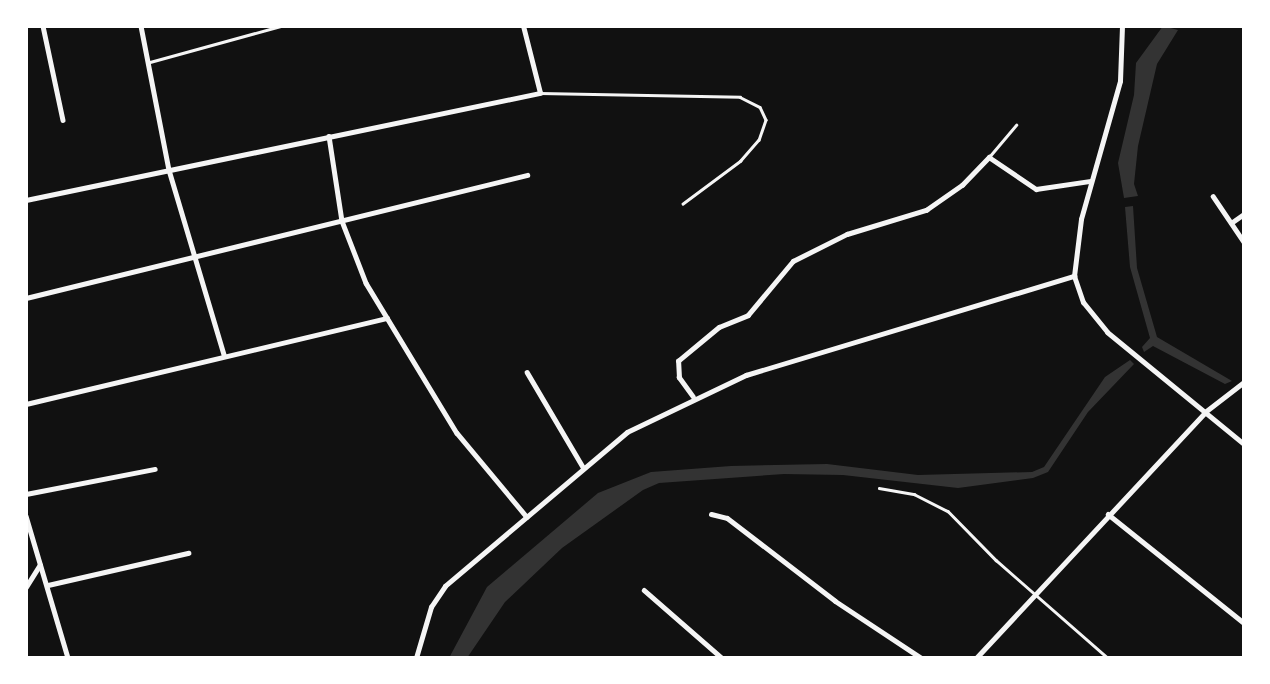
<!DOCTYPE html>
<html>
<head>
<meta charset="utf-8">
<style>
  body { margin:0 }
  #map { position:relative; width:1270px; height:684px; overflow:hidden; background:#111; font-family:"Noto Sans",sans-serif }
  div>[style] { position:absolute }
  .water>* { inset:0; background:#333 }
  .service>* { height:2.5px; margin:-1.25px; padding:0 1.25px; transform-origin:1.25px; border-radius:1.25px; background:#f5f5f5 }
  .minor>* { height:4.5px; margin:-2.25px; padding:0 2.25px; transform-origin:2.25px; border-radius:2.25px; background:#f5f5f5 }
  .tertiary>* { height:5px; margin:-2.5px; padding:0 2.5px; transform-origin:2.5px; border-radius:2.5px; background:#f5f5f5 }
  span { translate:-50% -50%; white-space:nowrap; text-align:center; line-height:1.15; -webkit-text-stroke:5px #fff; paint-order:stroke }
  .frame { position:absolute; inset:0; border:28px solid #fff; pointer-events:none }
</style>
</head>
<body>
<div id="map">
  <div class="water">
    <i style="clip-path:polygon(1163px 26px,1178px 30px,1157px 64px,1138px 146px,1134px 184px,1138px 196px,1124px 198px,1118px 163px,1134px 95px,1136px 63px)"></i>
    <i style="clip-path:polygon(1133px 206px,1137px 268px,1157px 337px,1232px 381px,1225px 384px,1153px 346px,1144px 352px,1142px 347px,1150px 338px,1130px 267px,1125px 207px)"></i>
    <i style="clip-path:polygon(1130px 360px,1134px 364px,1088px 412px,1048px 472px,1033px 478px,958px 488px,843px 475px,784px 474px,659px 483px,643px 490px,562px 548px,505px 602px,467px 658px,449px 658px,487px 587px,598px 493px,651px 472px,731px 466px,827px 464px,918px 475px,1032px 472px,1044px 467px,1105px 377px)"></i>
  </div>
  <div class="service">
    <i style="left:150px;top:62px;width:136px;rotate:-15.4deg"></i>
    <i style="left:540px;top:93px;width:200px;rotate:1.1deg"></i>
    <i style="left:740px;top:97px;width:22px;rotate:27deg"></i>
    <i style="left:760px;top:107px;width:14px;rotate:65deg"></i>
    <i style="left:766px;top:120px;width:21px;rotate:109deg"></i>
    <i style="left:759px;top:140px;width:28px;rotate:131deg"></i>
    <i style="left:741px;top:161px;width:72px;rotate:143.4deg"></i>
    <i style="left:989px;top:157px;width:42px;rotate:-49.8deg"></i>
    <i style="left:879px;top:488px;width:36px;rotate:10deg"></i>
    <i style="left:914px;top:494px;width:38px;rotate:27deg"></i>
    <i style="left:948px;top:511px;width:69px;rotate:45.6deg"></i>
    <i style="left:996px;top:560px;width:149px;rotate:41.2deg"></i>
  </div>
  <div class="minor">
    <i style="left:43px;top:26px;width:96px;rotate:78deg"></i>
    <i style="left:141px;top:26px;width:147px;rotate:79deg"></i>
    <i style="left:169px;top:170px;width:193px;rotate:73.4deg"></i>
    <i style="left:329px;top:136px;width:86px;rotate:81.3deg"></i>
    <i style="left:342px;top:221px;width:66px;rotate:68.8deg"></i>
    <i style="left:366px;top:283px;width:175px;rotate:58.8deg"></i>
    <i style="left:457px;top:433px;width:109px;rotate:50.2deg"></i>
    <i style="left:1213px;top:196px;width:55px;rotate:56deg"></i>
    <i style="left:26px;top:200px;width:525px;rotate:-11.76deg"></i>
    <i style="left:540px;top:93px;width:69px;rotate:-104.2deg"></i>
    <i style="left:1231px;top:223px;width:16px;rotate:-35deg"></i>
    <i style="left:26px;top:298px;width:516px;rotate:-13.79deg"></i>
    <i style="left:527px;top:372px;width:110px;rotate:59.5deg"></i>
    <i style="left:693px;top:397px;width:24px;rotate:-126deg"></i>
    <i style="left:679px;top:378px;width:17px;rotate:-93deg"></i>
    <i style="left:678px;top:361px;width:53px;rotate:-39.7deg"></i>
    <i style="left:719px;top:327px;width:31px;rotate:-22deg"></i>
    <i style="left:748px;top:315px;width:70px;rotate:-50.2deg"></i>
    <i style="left:793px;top:261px;width:60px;rotate:-26.6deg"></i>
    <i style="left:847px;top:234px;width:83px;rotate:-16.9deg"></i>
    <i style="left:926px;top:210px;width:44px;rotate:-34.8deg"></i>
    <i style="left:962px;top:185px;width:39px;rotate:-46deg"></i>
    <i style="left:989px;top:157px;width:57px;rotate:34.2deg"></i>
    <i style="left:1036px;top:189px;width:55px;rotate:-8.4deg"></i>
    <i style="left:26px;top:404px;width:371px;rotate:-13.4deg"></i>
    <i style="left:1205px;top:412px;width:49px;rotate:-37.6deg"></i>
    <i style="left:26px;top:494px;width:131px;rotate:-11deg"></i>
    <i style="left:1108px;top:514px;width:174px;rotate:38.7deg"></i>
    <i style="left:26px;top:516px;width:148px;rotate:73.5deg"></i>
    <i style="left:48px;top:585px;width:144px;rotate:-12.9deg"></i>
    <i style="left:26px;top:587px;width:26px;rotate:-58deg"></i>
    <i style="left:644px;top:590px;width:103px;rotate:41.1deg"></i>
    <i style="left:416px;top:658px;width:53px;rotate:-73.6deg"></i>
    <i style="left:431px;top:607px;width:25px;rotate:-56deg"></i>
    <i style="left:445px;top:586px;width:238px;rotate:-40.2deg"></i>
    <i style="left:627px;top:432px;width:132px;rotate:-25.6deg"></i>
    <i style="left:746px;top:375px;width:343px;rotate:-16.8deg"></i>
  </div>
  <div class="tertiary">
    <i style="left:1122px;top:26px;width:55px;rotate:92.1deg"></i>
    <i style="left:1120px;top:81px;width:143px;rotate:105.8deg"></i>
    <i style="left:1081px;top:219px;width:57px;rotate:97deg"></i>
    <i style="left:1074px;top:276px;width:28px;rotate:71deg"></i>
    <i style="left:1083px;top:302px;width:38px;rotate:51deg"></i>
    <i style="left:1107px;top:332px;width:177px;rotate:39.3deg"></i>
    <i style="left:711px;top:514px;width:16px;rotate:14deg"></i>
    <i style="left:727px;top:518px;width:136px;rotate:37.5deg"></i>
    <i style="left:835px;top:601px;width:103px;rotate:33.5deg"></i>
    <i style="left:976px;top:658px;width:336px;rotate:-47deg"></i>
  </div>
  <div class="frame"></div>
</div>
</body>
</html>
